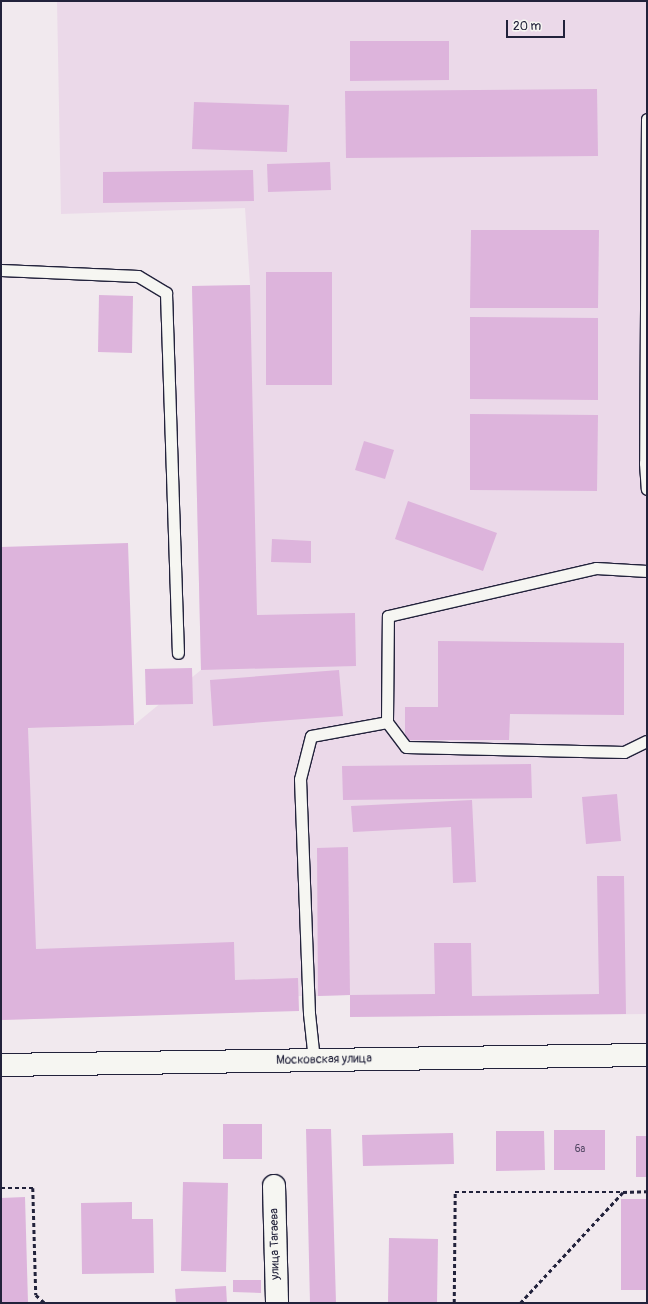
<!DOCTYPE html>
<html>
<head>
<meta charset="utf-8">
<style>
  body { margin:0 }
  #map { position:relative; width:648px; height:1304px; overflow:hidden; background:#f1e9ee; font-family:Pangolin,sans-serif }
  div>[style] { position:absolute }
  .built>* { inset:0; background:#ebd9e9 }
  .building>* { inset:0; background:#ddb4dc }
  .path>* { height:2.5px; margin-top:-1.25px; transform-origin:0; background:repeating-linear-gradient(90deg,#22223b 0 4px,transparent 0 7px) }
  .roads { filter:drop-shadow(1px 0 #22223b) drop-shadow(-1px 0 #22223b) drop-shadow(0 1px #22223b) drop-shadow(0 -1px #22223b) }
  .lane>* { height:11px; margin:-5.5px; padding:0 5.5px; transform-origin:5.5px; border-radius:5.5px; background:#f6f6f2 }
  .street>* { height:22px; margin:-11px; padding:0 11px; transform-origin:11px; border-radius:11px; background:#f6f6f2 }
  span { translate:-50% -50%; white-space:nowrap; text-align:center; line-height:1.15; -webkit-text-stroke:3px #f6f6f2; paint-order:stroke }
  .number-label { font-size:10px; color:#514663 }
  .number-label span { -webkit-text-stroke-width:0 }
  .street-label { font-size:12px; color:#22223b }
  .frame { position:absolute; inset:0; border:2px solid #22223b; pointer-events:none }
  .scale { position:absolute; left:506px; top:20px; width:59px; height:18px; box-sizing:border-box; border:2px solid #22223b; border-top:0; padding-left:5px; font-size:12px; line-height:14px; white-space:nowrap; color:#22223b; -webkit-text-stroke:3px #f6f6f2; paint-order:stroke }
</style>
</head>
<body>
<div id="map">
  <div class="built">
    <i style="clip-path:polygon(57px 1px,647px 1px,647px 1014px,350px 1017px,350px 995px,318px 996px,299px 996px,236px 1012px,1px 1020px,1px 729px,134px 725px,201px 670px,192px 286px,250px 285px,245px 208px,61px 214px)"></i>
  </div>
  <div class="building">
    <i style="clip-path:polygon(350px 41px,449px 41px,449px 80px,350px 81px)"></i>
    <i style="clip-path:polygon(597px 89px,598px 156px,346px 158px,345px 91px)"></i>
    <i style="clip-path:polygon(194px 102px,289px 105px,287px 152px,192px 149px)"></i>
    <i style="clip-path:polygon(330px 162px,331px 190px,268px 192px,267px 164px)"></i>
    <i style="clip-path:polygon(253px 170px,254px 201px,103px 203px,103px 172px)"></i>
    <i style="clip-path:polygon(471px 230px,599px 230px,598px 308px,470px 308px)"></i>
    <i style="clip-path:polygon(266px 272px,332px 272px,332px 385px,266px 385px)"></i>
    <i style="clip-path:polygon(250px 285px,257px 615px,355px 613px,356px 666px,201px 670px,192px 286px)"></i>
    <i style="clip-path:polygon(99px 295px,133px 296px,132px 353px,98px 352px)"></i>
    <i style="clip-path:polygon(470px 317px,598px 318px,598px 400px,470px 399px)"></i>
    <i style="clip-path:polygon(470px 414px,598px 415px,597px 491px,470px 490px)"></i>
    <i style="clip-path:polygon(364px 441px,394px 450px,385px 479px,355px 470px)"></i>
    <i style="clip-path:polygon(408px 501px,497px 533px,483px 571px,395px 539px)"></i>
    <i style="clip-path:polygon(272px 539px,311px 541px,311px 563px,271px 562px)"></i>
    <i style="clip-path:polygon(128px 543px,134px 725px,28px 728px,36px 949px,234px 942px,235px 980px,298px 978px,299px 1011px,1px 1020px,1px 547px)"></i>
    <i style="clip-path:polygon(438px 641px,624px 643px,624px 715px,510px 714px,509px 740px,405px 740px,405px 707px,438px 707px)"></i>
    <i style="clip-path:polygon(192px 668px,193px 704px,146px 705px,145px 669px)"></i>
    <i style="clip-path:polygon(339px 670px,343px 716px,213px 726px,210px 680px)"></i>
    <i style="clip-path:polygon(531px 764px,532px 798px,343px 800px,342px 766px)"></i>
    <i style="clip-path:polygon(617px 794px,621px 841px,586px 844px,582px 797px)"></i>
    <i style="clip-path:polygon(472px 800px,476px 882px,453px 883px,451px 827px,353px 832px,351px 806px)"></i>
    <i style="clip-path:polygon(348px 847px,350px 995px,318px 996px,317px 848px)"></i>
    <i style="clip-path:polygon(597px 876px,624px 876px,626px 1014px,350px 1017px,350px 995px,435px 994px,434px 943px,471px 943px,472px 996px,599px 994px)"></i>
    <i style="clip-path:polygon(223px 1124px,262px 1124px,262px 1159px,223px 1159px)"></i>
    <i style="clip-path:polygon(306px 1129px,331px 1129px,336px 1303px,310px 1303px)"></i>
    <i style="clip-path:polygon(554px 1130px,605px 1130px,605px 1170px,554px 1170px)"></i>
    <i style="clip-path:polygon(496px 1131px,544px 1131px,545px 1170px,496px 1171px)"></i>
    <i style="clip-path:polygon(453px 1133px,454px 1164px,363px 1166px,362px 1135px)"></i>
    <i style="clip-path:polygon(636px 1136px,647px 1136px,647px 1177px,636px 1177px)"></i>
    <i style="clip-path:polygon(183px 1182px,228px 1183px,226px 1272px,181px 1271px)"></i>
    <i style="clip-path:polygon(25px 1197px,28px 1303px,1px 1303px,1px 1198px)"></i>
    <i style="clip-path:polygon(621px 1199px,647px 1199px,647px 1290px,621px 1290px)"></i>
    <i style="clip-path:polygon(132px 1202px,132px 1219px,153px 1219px,154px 1273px,82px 1274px,81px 1203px)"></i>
    <i style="clip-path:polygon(389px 1238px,438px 1239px,437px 1303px,388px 1303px)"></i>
    <i style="clip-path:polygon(233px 1280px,261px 1280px,261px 1293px,233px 1292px)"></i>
    <i style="clip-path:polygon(226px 1286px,227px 1303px,176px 1303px,175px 1289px)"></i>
  </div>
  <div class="path">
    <i style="left:1px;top:1188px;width:32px"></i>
    <i style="left:33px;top:1188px;width:107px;rotate:88.4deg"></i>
    <i style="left:36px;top:1295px;width:12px;rotate:42deg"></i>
    <i style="left:454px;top:1303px;width:111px;rotate:-89.5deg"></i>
    <i style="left:455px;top:1192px;width:168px"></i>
    <i style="left:520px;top:1303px;width:151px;rotate:-47.1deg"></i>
    <i style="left:623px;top:1192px;width:24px;rotate:-2deg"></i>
  </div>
  <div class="roads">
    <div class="lane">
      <i style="left:647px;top:119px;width:344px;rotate:90.3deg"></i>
      <i style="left:645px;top:463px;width:26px;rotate:86deg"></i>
      <i style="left:1px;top:270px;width:137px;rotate:2.5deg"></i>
      <i style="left:138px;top:276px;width:33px;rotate:31deg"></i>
      <i style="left:166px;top:293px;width:360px;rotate:88.1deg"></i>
      <i style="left:387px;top:722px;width:31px;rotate:53deg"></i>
      <i style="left:406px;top:747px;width:218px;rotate:1.3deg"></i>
      <i style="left:624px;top:752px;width:25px;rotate:-26deg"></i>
      <i style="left:314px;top:1060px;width:47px;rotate:-96.1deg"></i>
      <i style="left:309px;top:1013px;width:234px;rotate:-92.2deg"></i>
      <i style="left:300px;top:779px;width:44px;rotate:-75.7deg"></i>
      <i style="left:311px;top:736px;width:77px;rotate:-10.4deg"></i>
      <i style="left:387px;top:722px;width:106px;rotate:-89.5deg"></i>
      <i style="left:388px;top:616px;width:213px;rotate:-13deg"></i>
      <i style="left:596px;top:568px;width:51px;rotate:3.4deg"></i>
    </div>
    <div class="street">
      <i style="left:1px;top:1065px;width:646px;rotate:-0.89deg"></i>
      <i style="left:274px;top:1186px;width:117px;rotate:88.5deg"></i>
    </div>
  </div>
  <div class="number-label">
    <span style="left:580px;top:1150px">6а</span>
  </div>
  <div class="street-label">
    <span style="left:324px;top:1060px;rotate:-1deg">Московская улица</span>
    <span style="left:275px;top:1244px;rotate:-91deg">улица Тагаева</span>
  </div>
  <div class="frame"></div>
  <div class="scale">20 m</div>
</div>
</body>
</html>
